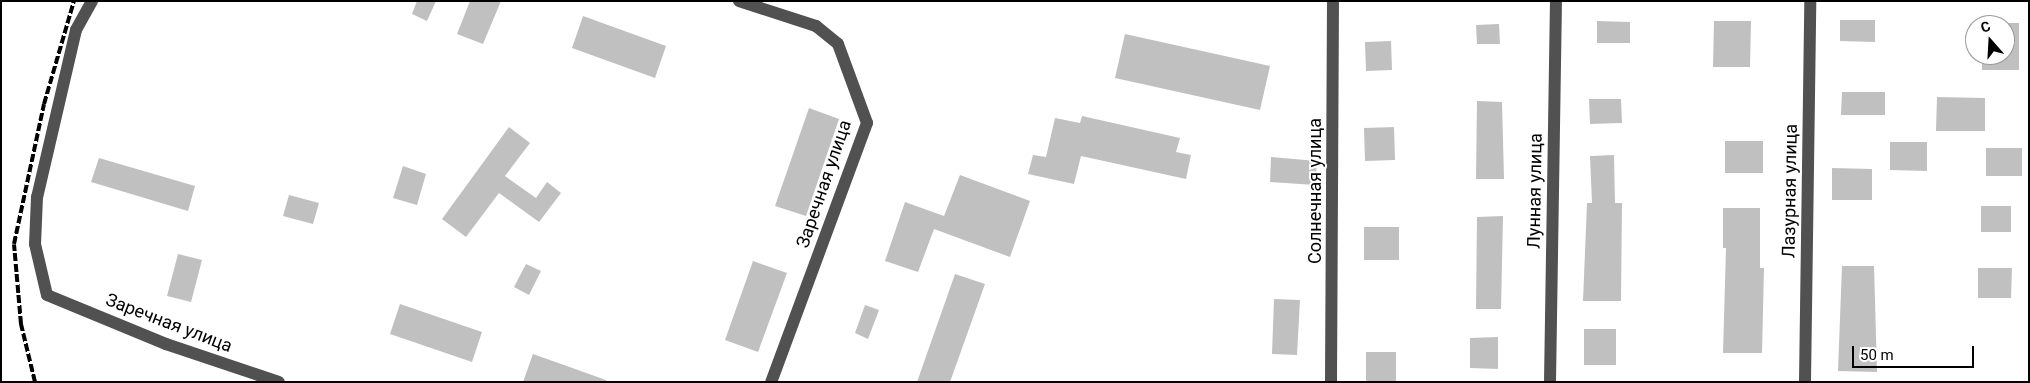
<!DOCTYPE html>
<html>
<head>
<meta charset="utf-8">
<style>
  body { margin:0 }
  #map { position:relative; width:2030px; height:383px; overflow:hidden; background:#fff; font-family:Roboto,sans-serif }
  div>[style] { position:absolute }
  .building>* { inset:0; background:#c0c0c0 }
  .minor>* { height:12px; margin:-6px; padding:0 6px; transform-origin:6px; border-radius:6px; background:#515151 }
  .rail>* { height:4px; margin-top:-2px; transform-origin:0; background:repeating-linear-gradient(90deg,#000 0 8px,transparent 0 10.5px) }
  span { translate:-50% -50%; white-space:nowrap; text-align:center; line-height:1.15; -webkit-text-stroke:4px #fff; paint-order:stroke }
  .street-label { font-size:18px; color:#000 }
  .frame { position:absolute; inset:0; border:2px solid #000; pointer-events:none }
  .north { position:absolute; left:1965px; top:15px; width:50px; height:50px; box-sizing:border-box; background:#fff; border:1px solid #999; border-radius:50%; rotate:341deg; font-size:14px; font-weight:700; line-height:20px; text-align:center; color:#000 }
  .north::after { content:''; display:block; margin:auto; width:18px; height:22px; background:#000; clip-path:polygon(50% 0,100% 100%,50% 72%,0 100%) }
  .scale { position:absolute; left:1852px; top:346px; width:122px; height:22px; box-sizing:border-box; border:2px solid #000; border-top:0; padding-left:6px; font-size:15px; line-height:18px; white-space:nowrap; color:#000; -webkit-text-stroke:4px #fff; paint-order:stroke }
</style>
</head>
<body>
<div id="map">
  <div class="building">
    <i style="clip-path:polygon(417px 1px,436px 1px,427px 21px,412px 14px)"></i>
    <i style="clip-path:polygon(470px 1px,501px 1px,483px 44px,457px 34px)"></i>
    <i style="clip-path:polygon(583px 16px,666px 46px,655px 78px,572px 48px)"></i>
    <i style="clip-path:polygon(1840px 20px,1875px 20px,1875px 42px,1840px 41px)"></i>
    <i style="clip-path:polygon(1597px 21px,1630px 22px,1630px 43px,1597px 43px)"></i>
    <i style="clip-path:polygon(1714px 21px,1751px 21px,1750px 67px,1713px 67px)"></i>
    <i style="clip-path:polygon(2005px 23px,2019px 23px,2019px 70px,1982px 70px,1982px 55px,2005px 55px)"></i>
    <i style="clip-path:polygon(1499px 24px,1500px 44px,1477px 44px,1476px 25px)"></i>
    <i style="clip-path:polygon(1125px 34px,1270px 66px,1260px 110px,1115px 78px)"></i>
    <i style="clip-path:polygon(1391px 41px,1392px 70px,1366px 71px,1365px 42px)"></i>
    <i style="clip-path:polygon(1842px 92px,1885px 92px,1885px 115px,1841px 115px)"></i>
    <i style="clip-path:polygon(1937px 97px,1985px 98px,1985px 131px,1936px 131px)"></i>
    <i style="clip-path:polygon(1589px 99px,1621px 99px,1622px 123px,1590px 124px)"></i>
    <i style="clip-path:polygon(1477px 101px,1502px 102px,1504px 179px,1476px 179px)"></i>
    <i style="clip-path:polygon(809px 108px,839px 119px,806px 216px,775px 206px)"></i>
    <i style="clip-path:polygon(1082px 116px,1180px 138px,1176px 152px,1191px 155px,1186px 179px,1081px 156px,1074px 184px,1028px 174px,1033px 155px,1046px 157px,1055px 118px,1080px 123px)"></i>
    <i style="clip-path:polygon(509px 127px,530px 143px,505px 176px,536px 198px,547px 182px,561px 193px,539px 222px,499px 193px,466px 237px,442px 219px)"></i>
    <i style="clip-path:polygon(1394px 127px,1395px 160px,1365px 161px,1364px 128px)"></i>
    <i style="clip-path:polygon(1725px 141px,1763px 141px,1763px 173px,1725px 173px)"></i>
    <i style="clip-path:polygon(1890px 142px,1927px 142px,1927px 171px,1890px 170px)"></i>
    <i style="clip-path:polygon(1986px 148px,2022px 148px,2022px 176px,1986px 176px)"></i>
    <i style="clip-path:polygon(1614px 155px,1615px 203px,1622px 203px,1621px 301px,1583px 301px,1587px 203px,1592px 203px,1590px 156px)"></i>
    <i style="clip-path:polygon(1271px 157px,1317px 161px,1315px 185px,1270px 182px)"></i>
    <i style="clip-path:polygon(99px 158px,195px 186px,188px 211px,91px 182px)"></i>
    <i style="clip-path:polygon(403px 166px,426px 174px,417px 205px,393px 198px)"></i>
    <i style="clip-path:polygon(1832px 168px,1872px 169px,1872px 200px,1832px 200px)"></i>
    <i style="clip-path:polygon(960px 175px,1030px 201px,1010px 257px,934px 229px,918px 272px,885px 261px,905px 202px,944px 216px)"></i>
    <i style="clip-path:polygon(289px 195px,319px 203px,313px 224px,283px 216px)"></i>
    <i style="clip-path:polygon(1981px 206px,2011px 206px,2011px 232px,1981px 232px)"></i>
    <i style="clip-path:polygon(1723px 208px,1760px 208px,1760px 268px,1764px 268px,1762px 353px,1723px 353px,1726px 248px,1723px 248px)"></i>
    <i style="clip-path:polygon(1503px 216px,1501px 309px,1476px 309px,1477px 217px)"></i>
    <i style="clip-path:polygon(1364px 227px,1399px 227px,1399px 260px,1364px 260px)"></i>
    <i style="clip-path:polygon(178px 254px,202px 260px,191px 302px,167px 296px)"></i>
    <i style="clip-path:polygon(753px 261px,787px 273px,758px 352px,725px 340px)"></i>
    <i style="clip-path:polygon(526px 264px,541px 271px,529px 295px,514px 287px)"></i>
    <i style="clip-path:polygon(1842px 266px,1874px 266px,1877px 372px,1838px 371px)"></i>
    <i style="clip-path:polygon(1978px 268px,2012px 268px,2011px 298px,1978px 298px)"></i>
    <i style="clip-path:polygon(955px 274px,985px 284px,950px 382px,917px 382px)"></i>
    <i style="clip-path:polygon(1274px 299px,1300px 300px,1297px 355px,1272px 354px)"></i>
    <i style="clip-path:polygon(400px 304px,482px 332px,472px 362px,390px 334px)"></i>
    <i style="clip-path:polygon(865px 305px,879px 310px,868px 339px,855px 333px)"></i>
    <i style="clip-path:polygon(1584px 329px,1616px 329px,1616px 365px,1584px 365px)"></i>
    <i style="clip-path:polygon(1498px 337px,1498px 369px,1470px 368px,1470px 338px)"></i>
    <i style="clip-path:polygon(1366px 352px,1396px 352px,1396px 382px,1366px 382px)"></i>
    <i style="clip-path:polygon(533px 354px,606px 380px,606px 382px,523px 382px)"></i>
  </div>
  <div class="minor">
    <i style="left:92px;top:1px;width:33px;rotate:119deg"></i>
    <i style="left:76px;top:30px;width:171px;rotate:103.1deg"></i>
    <i style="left:37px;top:197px;width:47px;rotate:92.4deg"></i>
    <i style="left:35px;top:244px;width:52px;rotate:76.8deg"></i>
    <i style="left:47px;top:295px;width:129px;rotate:22.4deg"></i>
    <i style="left:166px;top:344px;width:119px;rotate:18.6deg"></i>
    <i style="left:739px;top:1px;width:81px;rotate:18deg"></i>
    <i style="left:816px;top:26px;width:28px;rotate:39deg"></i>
    <i style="left:838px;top:44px;width:84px;rotate:69.8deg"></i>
    <i style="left:867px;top:123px;width:276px;rotate:110.3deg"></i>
    <i style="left:1331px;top:382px;width:381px;rotate:-89.7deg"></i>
    <i style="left:1550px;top:382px;width:381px;rotate:-89.1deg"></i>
    <i style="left:1805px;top:382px;width:381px;rotate:-89.2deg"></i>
  </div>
  <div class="rail">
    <i style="left:35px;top:382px;width:60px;rotate:-103.6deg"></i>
    <i style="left:21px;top:324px;width:80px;rotate:-95deg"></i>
    <i style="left:14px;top:244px;width:143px;rotate:-77.9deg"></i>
    <i style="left:44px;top:104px;width:107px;rotate:-73.8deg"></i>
  </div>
  <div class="street-label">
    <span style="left:824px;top:184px;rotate:-71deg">Заречная улица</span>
    <span style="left:1315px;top:191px;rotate:-90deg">Солнечная улица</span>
    <span style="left:1535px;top:191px;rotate:-89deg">Лунная улица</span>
    <span style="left:1790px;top:191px;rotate:-89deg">Лазурная улица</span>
    <span style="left:169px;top:323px;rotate:21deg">Заречная улица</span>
  </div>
  <div class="frame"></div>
  <div class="north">С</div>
  <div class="scale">50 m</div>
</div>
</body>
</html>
